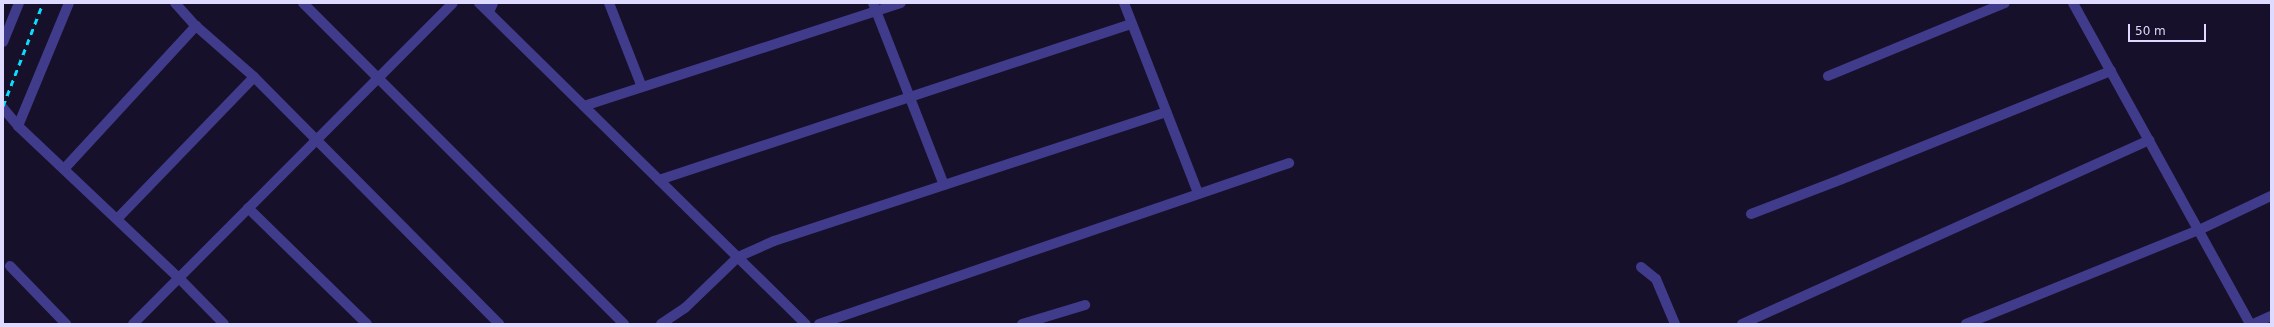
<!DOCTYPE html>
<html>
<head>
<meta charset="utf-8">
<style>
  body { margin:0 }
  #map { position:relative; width:2274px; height:327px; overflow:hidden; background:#16102a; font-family:"DejaVu Sans",sans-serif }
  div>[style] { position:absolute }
  .minor>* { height:10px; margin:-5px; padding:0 5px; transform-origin:5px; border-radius:5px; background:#403b8a }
  .rail>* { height:3px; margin-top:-1.5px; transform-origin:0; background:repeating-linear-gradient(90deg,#06dfff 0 6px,transparent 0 11px) }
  span { translate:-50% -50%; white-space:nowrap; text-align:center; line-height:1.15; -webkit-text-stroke:3px #16102a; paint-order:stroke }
  .frame { position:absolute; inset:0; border:4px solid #dfdaff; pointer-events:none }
  .scale { position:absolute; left:2128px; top:24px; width:78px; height:18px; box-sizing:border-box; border:2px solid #dfdaff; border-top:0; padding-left:5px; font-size:12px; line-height:14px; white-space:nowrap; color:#dfdaff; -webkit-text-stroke:3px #16102a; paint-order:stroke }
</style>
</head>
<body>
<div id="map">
  <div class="minor">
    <i style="left:175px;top:3px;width:31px;rotate:48deg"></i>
    <i style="left:196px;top:26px;width:77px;rotate:41.3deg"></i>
    <i style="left:254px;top:77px;width:348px;rotate:45.2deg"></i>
    <i style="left:303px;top:3px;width:454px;rotate:45deg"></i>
    <i style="left:479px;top:3px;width:458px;rotate:44.5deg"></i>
    <i style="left:609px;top:3px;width:90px;rotate:68.6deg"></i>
    <i style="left:873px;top:3px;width:195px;rotate:68.7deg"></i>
    <i style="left:1124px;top:3px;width:204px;rotate:68.7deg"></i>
    <i style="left:2073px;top:3px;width:367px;rotate:61.1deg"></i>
    <i style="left:489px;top:12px;width:10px;rotate:-66deg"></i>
    <i style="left:3px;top:42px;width:42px;rotate:-67.7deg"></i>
    <i style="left:1828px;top:76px;width:191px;rotate:-22.4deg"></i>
    <i style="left:584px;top:106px;width:333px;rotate:-18deg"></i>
    <i style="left:3px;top:108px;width:23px;rotate:50deg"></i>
    <i style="left:18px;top:126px;width:221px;rotate:43.4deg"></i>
    <i style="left:179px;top:278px;width:64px;rotate:45.6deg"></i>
    <i style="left:18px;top:126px;width:133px;rotate:-67.5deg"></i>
    <i style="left:64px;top:169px;width:195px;rotate:-47.3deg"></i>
    <i style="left:659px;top:180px;width:498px;rotate:-18.3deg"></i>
    <i style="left:248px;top:208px;width:166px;rotate:44.3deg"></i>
    <i style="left:1751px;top:214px;width:97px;rotate:-21deg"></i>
    <i style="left:1842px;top:179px;width:290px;rotate:-21.9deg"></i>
    <i style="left:117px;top:219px;width:197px;rotate:-46deg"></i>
    <i style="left:10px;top:266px;width:81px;rotate:46deg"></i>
    <i style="left:1641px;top:267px;width:19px;rotate:39deg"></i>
    <i style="left:1656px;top:279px;width:49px;rotate:67.1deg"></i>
    <i style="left:133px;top:324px;width:453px;rotate:-45.1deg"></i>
    <i style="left:661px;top:324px;width:29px;rotate:-34deg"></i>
    <i style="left:685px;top:308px;width:74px;rotate:-43.9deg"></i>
    <i style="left:738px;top:257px;width:39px;rotate:-24deg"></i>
    <i style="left:774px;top:241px;width:413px;rotate:-18.2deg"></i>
    <i style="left:819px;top:324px;width:497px;rotate:-18.9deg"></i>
    <i style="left:1022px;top:324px;width:66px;rotate:-16.8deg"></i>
    <i style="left:1742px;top:324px;width:447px;rotate:-24.3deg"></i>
    <i style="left:1966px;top:324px;width:251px;rotate:-22deg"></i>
    <i style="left:2199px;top:230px;width:80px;rotate:-25.3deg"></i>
    <i style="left:2253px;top:324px;width:20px;rotate:-24deg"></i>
  </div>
  <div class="rail">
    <i style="left:3px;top:106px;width:110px;rotate:-68.8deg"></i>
  </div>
  <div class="frame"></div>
  <div class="scale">50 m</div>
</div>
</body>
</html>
